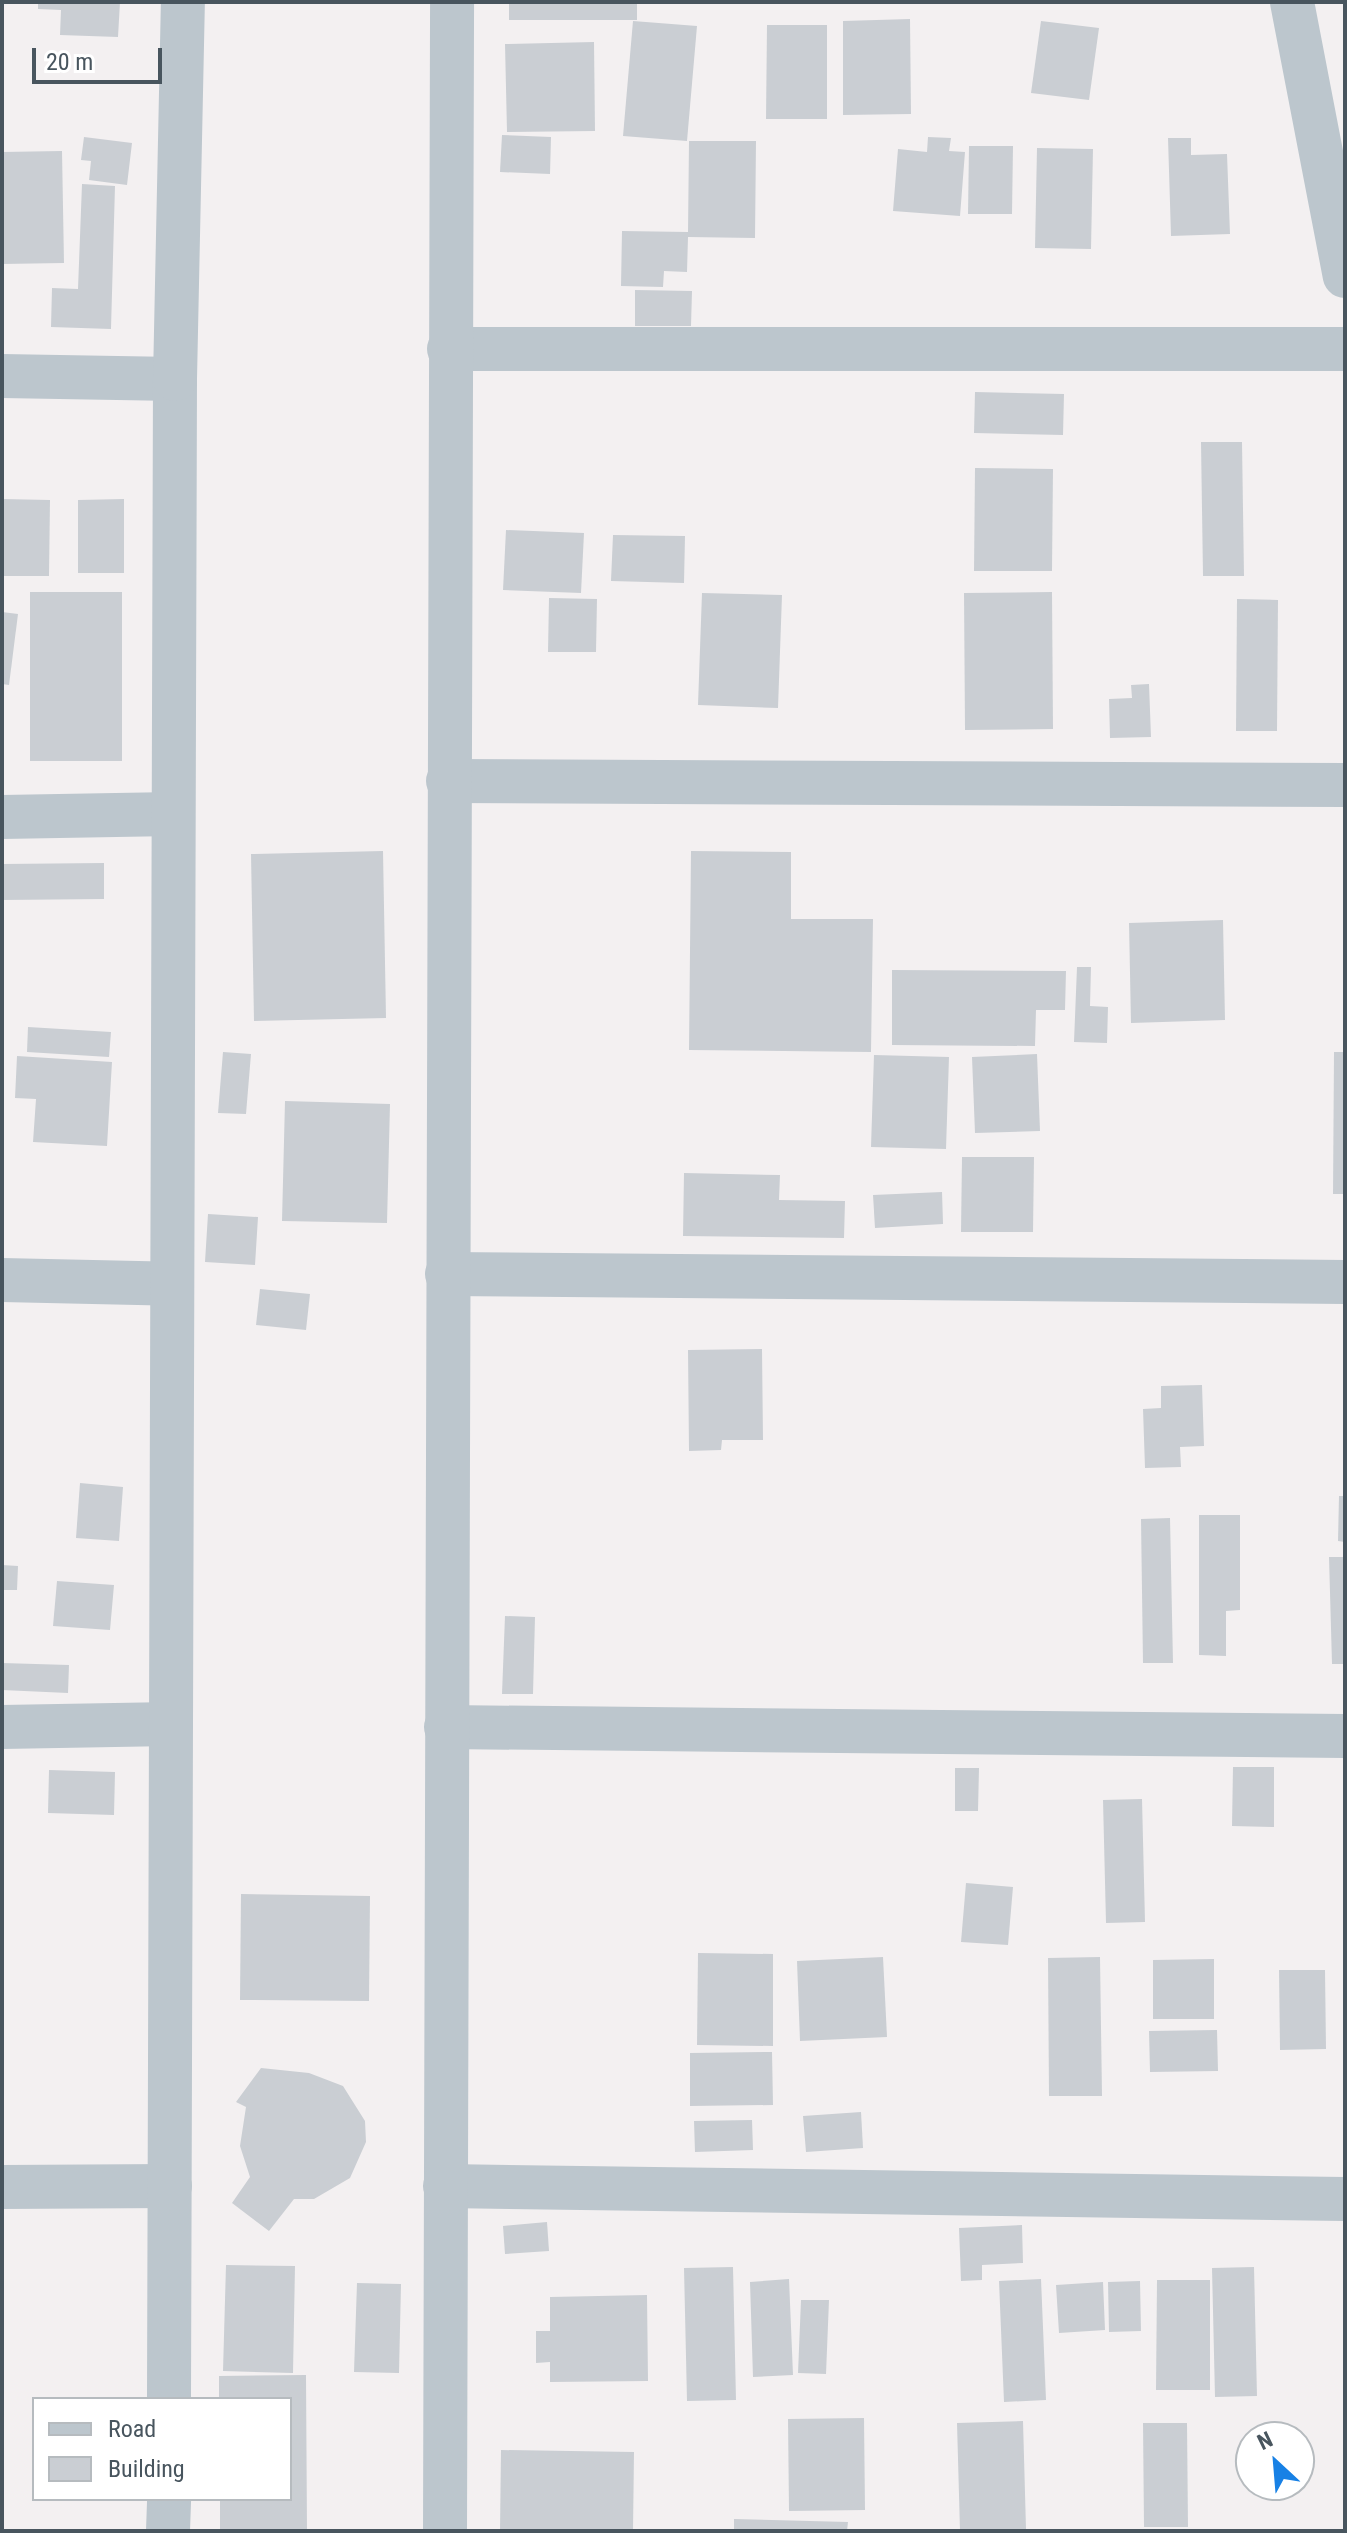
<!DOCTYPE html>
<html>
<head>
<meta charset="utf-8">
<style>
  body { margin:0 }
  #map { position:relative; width:1347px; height:2533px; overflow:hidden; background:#f3f0f1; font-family:"Roboto Condensed",sans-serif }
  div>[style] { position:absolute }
  .building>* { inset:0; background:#caced3 }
  .street>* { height:44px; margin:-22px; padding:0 22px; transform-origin:22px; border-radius:22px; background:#bcc6cd }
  span { translate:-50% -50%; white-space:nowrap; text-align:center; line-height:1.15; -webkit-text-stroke:7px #fff; paint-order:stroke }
  .frame { position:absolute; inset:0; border:4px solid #48555e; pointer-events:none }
  .legend { position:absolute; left:32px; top:2397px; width:260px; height:104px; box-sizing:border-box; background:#fff; border:2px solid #b6bbbf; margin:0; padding:10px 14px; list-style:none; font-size:24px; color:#48555e }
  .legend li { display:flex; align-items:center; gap:16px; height:40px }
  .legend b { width:40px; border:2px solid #b6bbbf }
  .north { position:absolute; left:1235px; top:2421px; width:80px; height:80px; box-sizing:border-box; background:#fff; border:2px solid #b6bbbf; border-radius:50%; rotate:334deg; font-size:22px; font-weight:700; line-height:32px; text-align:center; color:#48555e }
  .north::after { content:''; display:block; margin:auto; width:28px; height:36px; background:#1881e5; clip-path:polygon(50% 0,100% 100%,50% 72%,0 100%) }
  .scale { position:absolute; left:32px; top:48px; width:130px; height:36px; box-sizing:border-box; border:4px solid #48555e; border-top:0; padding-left:10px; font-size:24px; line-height:28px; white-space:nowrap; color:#48555e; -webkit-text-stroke:6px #fff; paint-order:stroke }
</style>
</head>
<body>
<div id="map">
  <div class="building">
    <i style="clip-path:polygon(38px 2px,120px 2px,118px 37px,60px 35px,61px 10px,38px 9px)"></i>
    <i style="clip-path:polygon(509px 2px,637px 2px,637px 20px,509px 20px)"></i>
    <i style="clip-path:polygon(910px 19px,911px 114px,843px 115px,843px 21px)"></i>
    <i style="clip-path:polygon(633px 21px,697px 26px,687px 141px,623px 136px)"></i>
    <i style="clip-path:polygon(1041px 21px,1099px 28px,1089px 100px,1031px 93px)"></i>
    <i style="clip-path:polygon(767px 25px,827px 25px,827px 119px,766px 119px)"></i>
    <i style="clip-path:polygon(594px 42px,595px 131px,507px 132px,505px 44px)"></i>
    <i style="clip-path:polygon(502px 135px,551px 137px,550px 174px,500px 172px)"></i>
    <i style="clip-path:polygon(84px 137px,132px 143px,127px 185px,89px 180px,91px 161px,81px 160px)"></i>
    <i style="clip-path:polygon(928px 137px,951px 138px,949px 151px,965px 152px,960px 216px,893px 211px,898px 149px,927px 152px)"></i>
    <i style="clip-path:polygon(1168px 138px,1191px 138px,1191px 155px,1227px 154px,1230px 234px,1171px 236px)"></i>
    <i style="clip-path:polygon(689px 141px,756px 141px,755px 238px,688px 237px,687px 272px,664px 271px,663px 287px,621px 286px,622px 231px,688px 232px)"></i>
    <i style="clip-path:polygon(969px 146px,1013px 146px,1012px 214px,968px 214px)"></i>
    <i style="clip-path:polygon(1037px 148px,1093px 149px,1091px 249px,1035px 248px)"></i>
    <i style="clip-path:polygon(62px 151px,64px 263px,2px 264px,2px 152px)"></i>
    <i style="clip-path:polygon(82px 184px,115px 186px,111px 329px,51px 327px,52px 288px,78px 289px)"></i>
    <i style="clip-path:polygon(635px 290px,692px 291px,691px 326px,635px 326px)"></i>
    <i style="clip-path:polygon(975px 392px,1064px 394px,1063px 435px,974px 433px)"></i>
    <i style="clip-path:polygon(1201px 442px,1242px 442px,1244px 576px,1203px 576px)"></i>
    <i style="clip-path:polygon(975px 468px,1053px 469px,1052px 571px,974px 571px)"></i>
    <i style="clip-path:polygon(2px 499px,50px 500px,49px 576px,2px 576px)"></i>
    <i style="clip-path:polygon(124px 499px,124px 573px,78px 573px,78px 500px)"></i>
    <i style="clip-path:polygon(506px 530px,584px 533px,581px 593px,503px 590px)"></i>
    <i style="clip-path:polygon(613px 535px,685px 536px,684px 583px,611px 581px)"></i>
    <i style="clip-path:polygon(30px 592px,122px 592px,122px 761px,30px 761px)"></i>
    <i style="clip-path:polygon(1052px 592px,1053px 729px,965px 730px,964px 593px)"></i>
    <i style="clip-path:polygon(702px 593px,782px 595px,778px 708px,698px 705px)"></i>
    <i style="clip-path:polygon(549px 598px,597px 599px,596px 652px,548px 652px)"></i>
    <i style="clip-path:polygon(1237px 599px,1278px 600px,1277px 731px,1236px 731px)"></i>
    <i style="clip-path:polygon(2px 612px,18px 614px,9px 685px,2px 684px)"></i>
    <i style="clip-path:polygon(1149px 684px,1151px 737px,1110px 738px,1109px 699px,1132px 698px,1131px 685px)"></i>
    <i style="clip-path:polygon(383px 851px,386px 1018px,254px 1021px,251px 854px)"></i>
    <i style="clip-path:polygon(691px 851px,791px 852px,791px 919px,873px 919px,871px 1052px,689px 1050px)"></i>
    <i style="clip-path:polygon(104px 863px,104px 899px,2px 900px,2px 864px)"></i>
    <i style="clip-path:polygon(1223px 920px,1225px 1020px,1131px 1023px,1129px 923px)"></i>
    <i style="clip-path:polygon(1077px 967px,1091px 967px,1090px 1006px,1108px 1007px,1107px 1043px,1074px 1042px)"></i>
    <i style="clip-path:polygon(892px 970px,1066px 971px,1065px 1010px,1036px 1010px,1035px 1046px,892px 1045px)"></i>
    <i style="clip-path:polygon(28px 1027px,111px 1032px,109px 1057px,27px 1052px)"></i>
    <i style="clip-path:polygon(223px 1052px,251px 1054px,246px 1114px,218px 1113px)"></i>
    <i style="clip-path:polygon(1334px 1052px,1345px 1052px,1345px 1194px,1333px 1194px)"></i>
    <i style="clip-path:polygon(1037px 1054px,1040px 1131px,975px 1133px,972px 1057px)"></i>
    <i style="clip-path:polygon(874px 1055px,949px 1057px,946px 1149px,871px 1147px)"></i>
    <i style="clip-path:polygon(17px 1056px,112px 1062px,107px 1146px,33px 1142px,36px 1099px,15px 1098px)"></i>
    <i style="clip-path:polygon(285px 1101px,390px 1104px,387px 1223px,282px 1221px)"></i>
    <i style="clip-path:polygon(962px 1157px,1034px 1157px,1033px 1232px,961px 1232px)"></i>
    <i style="clip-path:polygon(684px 1173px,780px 1175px,779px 1200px,845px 1201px,844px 1238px,683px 1236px)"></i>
    <i style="clip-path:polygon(942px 1192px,943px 1224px,875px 1228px,873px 1195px)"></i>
    <i style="clip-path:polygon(208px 1214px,258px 1217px,255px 1265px,205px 1262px)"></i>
    <i style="clip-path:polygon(260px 1289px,310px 1294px,306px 1330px,256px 1325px)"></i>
    <i style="clip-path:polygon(762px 1349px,763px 1440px,722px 1440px,721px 1450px,689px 1451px,688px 1350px)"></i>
    <i style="clip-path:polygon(1202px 1385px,1204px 1446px,1180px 1447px,1181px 1467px,1145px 1468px,1143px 1409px,1161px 1408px,1161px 1386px)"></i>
    <i style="clip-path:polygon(80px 1483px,123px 1487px,119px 1541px,76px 1538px)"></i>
    <i style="clip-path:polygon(1339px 1496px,1345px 1496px,1345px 1542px,1338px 1541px)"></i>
    <i style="clip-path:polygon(1199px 1515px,1240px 1515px,1240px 1610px,1226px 1611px,1226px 1656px,1199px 1655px)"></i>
    <i style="clip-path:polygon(1170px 1518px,1173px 1663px,1143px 1663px,1141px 1519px)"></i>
    <i style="clip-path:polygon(1329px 1557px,1345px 1557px,1345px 1664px,1332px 1664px)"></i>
    <i style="clip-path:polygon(2px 1565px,18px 1566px,17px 1590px,2px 1590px)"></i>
    <i style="clip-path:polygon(57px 1581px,114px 1585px,110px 1630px,53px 1626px)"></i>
    <i style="clip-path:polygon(505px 1616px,535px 1617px,533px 1694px,502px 1694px)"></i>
    <i style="clip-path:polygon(2px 1663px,69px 1665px,68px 1693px,2px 1690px)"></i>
    <i style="clip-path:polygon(1233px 1767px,1274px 1767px,1274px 1827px,1232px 1826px)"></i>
    <i style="clip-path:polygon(955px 1768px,979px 1768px,978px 1811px,955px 1811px)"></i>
    <i style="clip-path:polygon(49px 1770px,115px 1772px,114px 1815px,48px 1813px)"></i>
    <i style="clip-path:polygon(1142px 1799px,1145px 1922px,1106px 1923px,1103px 1800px)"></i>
    <i style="clip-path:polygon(966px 1883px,1013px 1887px,1008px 1945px,961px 1942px)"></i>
    <i style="clip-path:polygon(241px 1894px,370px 1896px,369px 2001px,240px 2000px)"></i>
    <i style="clip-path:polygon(698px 1953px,773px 1954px,773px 2046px,697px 2045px)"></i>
    <i style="clip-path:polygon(883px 1957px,887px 2037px,800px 2041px,797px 1961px)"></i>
    <i style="clip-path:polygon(1100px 1957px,1102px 2096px,1049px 2096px,1048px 1958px)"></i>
    <i style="clip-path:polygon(1214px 1959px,1214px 2019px,1153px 2019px,1153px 1960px)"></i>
    <i style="clip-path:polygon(1279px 1970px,1325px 1970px,1326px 2049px,1280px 2050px)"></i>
    <i style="clip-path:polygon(1217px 2030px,1218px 2071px,1150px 2072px,1149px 2031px)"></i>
    <i style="clip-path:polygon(772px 2052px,773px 2105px,690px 2106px,690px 2053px)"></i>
    <i style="clip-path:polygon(261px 2068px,309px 2073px,343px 2086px,365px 2121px,366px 2142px,350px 2178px,314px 2199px,294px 2199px,269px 2231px,232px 2203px,250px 2177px,240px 2146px,246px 2107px,236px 2102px)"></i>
    <i style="clip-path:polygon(861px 2112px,863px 2148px,806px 2152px,803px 2116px)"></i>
    <i style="clip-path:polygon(752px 2120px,753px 2150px,695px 2152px,694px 2121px)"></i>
    <i style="clip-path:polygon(547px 2222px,549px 2251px,505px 2254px,503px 2226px)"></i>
    <i style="clip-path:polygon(1022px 2225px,1023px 2263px,982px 2265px,982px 2280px,961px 2281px,959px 2228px)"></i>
    <i style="clip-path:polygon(226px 2265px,295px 2266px,293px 2373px,223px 2371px)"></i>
    <i style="clip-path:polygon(733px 2267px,736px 2400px,687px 2401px,684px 2268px)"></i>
    <i style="clip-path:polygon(1254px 2267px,1257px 2396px,1215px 2397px,1212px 2268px)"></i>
    <i style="clip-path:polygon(789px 2279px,793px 2375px,753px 2377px,750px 2282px)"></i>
    <i style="clip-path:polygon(1041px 2279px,1046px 2400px,1004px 2402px,999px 2281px)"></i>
    <i style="clip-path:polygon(1157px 2280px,1210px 2280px,1210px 2390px,1156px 2390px)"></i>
    <i style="clip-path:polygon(1140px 2281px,1141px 2331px,1109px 2332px,1108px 2282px)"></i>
    <i style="clip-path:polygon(1103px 2282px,1105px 2330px,1059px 2333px,1056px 2285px)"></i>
    <i style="clip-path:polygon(357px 2283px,401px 2284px,399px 2373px,354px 2372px)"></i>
    <i style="clip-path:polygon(647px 2295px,648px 2381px,550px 2382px,550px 2362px,536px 2363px,536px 2331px,550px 2331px,550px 2297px)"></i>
    <i style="clip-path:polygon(801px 2300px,829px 2300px,826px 2374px,798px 2373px)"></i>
    <i style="clip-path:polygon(306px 2375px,307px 2531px,220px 2531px,220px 2499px,290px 2499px,290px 2399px,219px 2399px,219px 2376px)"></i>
    <i style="clip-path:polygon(864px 2418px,865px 2510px,789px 2511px,788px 2419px)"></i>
    <i style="clip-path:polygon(1023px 2421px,1026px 2529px,960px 2531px,957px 2423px)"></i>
    <i style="clip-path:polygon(1143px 2423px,1187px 2423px,1188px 2527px,1144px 2527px)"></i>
    <i style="clip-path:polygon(501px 2450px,634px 2452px,633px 2531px,500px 2531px)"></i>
    <i style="clip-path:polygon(734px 2519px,848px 2522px,847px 2531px,734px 2531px)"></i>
  </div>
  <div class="street">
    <i style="left:1292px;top:2px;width:279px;rotate:79.1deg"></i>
    <i style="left:449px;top:349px;width:896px"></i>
    <i style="left:2px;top:376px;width:173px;rotate:1deg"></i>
    <i style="left:448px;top:781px;width:897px;rotate:0.26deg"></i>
    <i style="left:2px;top:817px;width:171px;rotate:-1deg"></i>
    <i style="left:447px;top:1274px;width:898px;rotate:0.51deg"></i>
    <i style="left:2px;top:1280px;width:170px;rotate:1.3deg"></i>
    <i style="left:2px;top:1727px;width:169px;rotate:-1deg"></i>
    <i style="left:446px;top:1727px;width:899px;rotate:0.57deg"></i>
    <i style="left:445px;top:2186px;width:900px;rotate:0.83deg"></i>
    <i style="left:2px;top:2187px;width:168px;rotate:-0.3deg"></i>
    <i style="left:169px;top:2399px;width:2020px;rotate:-89.83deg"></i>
    <i style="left:175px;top:379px;width:377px;rotate:-88.8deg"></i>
    <i style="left:168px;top:2531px;width:32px;rotate:-88deg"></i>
    <i style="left:445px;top:2531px;width:2529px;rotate:-89.84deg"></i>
  </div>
  <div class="frame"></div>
  <ul class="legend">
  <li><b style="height:10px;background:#bcc6cd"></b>Road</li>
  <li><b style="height:22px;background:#caced3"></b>Building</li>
  </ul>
  <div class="north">N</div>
  <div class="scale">20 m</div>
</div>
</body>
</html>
